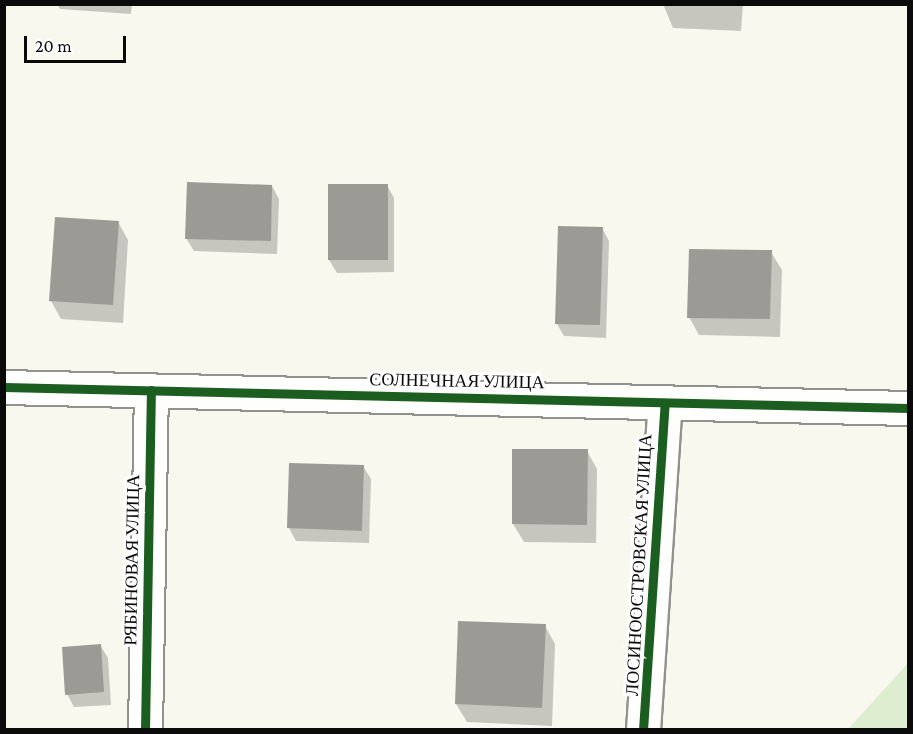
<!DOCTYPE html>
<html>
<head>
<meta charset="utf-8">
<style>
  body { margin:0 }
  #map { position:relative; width:913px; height:734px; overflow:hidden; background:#f9f8ee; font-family:"Crimson Pro",serif }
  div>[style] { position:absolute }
  .green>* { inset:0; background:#deecd0 }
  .shadow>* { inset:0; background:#0003 }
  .building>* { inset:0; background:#9c9a94 }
  .roads { filter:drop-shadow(2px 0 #92918d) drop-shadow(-2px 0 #92918d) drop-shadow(0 2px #92918d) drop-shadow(0 -2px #92918d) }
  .minor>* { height:33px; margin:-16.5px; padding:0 16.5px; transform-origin:16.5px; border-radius:16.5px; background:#fefefc }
  .cycleway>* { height:9px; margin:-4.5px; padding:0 4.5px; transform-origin:4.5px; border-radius:4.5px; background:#1b5e20 }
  span { translate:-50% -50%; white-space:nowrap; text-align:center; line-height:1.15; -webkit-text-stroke:6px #fff; paint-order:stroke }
  .street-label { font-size:18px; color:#0a0a0a }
  .frame { position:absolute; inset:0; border:6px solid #0a0a0a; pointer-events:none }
  .scale { position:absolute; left:24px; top:36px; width:102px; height:27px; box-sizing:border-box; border:3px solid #0a0a0a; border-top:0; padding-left:8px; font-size:18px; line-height:21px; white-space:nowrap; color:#0a0a0a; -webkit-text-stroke:4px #fff; paint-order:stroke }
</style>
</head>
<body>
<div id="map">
  <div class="green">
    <i style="clip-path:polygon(908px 663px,908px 729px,848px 729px)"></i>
  </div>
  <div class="shadow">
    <i style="clip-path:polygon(57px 4px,132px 4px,131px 14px,60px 9px)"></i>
    <i style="clip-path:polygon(663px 4px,743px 4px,741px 31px,673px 28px)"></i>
    <i style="clip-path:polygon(387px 185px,394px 198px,394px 272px,337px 273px,329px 260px)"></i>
    <i style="clip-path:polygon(272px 186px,279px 199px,277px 254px,194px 251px,186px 238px)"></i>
    <i style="clip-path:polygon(118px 222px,128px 240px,123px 323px,61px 319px,51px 301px)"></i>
    <i style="clip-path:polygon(602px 228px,609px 241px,606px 338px,564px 336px,557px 324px)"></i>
    <i style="clip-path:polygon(771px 252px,782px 270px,780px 337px,699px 335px,689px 317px)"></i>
    <i style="clip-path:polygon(587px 451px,597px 469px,596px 543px,524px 542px,513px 524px)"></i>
    <i style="clip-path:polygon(291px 464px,363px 466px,371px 479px,369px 543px,296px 541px,289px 528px)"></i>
    <i style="clip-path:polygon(545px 626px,555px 644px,552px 726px,467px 722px,456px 704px)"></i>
    <i style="clip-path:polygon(100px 645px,108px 658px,111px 705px,74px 707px,67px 694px)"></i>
  </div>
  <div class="building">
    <i style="clip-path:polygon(187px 182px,272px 185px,271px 241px,185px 239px)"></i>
    <i style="clip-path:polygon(328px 184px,388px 184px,388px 260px,328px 260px)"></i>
    <i style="clip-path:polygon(55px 217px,119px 221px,113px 305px,49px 301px)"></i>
    <i style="clip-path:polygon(558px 226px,603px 227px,600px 325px,555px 324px)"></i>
    <i style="clip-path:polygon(689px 249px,772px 250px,770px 319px,687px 318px)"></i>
    <i style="clip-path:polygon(512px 449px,588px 449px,587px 525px,512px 524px)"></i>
    <i style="clip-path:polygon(289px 463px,364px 465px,362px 531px,287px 528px)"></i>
    <i style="clip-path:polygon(458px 621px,546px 624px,542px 708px,455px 704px)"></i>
    <i style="clip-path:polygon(101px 644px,104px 692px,65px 695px,62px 647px)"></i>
  </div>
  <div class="roads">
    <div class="minor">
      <i style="left:4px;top:387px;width:904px;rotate:1.33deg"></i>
      <i style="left:145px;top:730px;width:340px;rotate:-89deg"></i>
      <i style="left:643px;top:730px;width:328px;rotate:-86.2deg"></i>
    </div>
  </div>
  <div class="cycleway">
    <i style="left:4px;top:387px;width:904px;rotate:1.33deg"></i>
    <i style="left:145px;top:730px;width:340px;rotate:-89deg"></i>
    <i style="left:643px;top:730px;width:328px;rotate:-86.2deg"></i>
  </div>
  <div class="street-label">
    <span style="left:457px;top:381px;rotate:1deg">СОЛНЕЧНАЯ УЛИЦА</span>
    <span style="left:132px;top:560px;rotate:-89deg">РЯБИНОВАЯ УЛИЦА</span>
    <span style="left:639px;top:565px;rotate:-87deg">ЛОСИНООСТРОВСКАЯ УЛИЦА</span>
  </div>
  <div class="frame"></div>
  <div class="scale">20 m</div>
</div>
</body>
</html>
